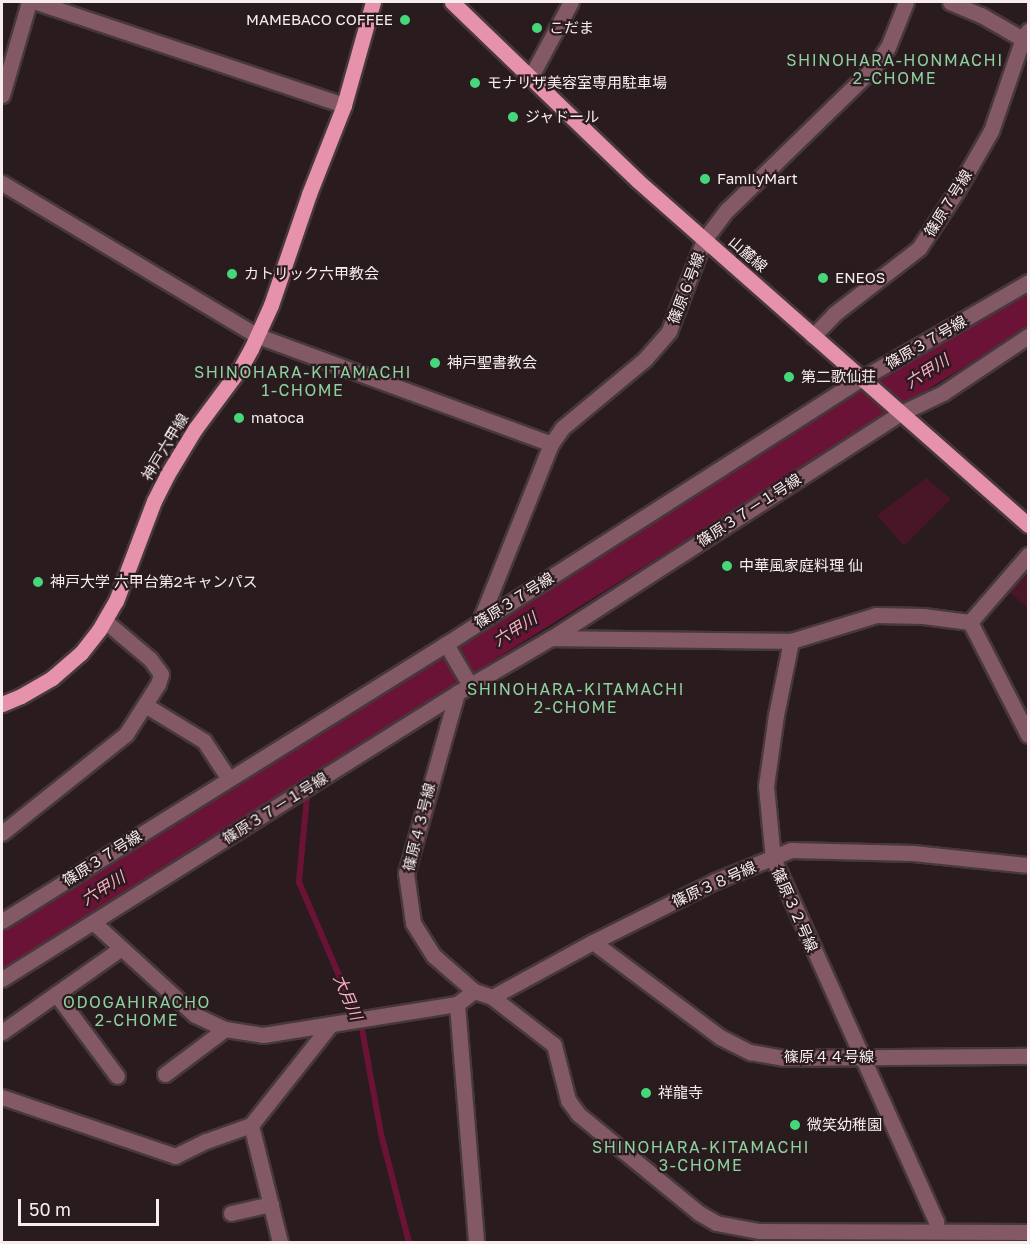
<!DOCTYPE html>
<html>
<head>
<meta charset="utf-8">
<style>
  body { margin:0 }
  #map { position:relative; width:1030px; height:1244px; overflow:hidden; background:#2a1b1f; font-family:"Golos Text","Noto Sans JP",sans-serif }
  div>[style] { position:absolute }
  .green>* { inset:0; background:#491628 }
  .stream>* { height:6px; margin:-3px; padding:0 3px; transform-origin:3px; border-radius:3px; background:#6b1337 }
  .river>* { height:34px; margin:-17px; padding:0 17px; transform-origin:17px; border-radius:17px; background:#6b1337 }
  .roads { filter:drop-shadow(2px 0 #47383c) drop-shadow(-2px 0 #47383c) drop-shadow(0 2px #47383c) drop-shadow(0 -2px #47383c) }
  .minor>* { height:15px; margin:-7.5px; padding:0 7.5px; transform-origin:7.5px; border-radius:7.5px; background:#825964 }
  .major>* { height:15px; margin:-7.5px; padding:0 7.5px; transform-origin:7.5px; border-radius:7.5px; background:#e692aa }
  .dots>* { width:16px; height:16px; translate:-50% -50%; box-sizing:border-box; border:3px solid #2a1b1f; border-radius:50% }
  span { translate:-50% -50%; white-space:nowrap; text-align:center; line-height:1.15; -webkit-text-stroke:4.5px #2a1b1f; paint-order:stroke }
  .poi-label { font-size:15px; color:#f7ecee }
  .right { translate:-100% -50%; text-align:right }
  .left { translate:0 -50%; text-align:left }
  .street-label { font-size:15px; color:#f7ecee }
  .neighbourhood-label { font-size:16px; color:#8dd19e; letter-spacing:1.5px }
  .water-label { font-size:16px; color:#fcafc4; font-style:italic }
  .frame { position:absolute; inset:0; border:3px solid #f7ecee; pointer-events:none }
  .scale { position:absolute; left:18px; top:1199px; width:141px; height:27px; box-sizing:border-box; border:3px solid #f7ecee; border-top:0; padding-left:8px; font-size:18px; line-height:21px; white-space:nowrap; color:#f7ecee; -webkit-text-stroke:4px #2a1b1f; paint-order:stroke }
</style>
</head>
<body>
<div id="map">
  <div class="green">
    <i style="clip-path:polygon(926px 478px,951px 499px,904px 546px,877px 515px)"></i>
    <i style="clip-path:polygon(1028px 572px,1028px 608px,1008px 591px,1013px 583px)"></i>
  </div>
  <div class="stream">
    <i style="left:311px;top:754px;width:129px;rotate:95.4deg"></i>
    <i style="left:299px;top:882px;width:160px;rotate:66.8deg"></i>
    <i style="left:362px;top:1029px;width:107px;rotate:79.7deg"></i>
    <i style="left:381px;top:1134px;width:112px;rotate:75.5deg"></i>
  </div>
  <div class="river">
    <i style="left:2px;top:952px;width:367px;rotate:-32.7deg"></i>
    <i style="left:311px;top:754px;width:845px;rotate:-31.94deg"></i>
  </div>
  <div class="roads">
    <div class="minor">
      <i style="left:36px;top:2px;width:325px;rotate:18.5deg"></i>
      <i style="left:950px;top:2px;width:34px;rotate:23deg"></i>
      <i style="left:981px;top:15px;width:54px;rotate:29.9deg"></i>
      <i style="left:530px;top:78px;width:86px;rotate:-61.7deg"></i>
      <i style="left:2px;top:95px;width:97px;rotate:-73.8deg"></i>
      <i style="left:2px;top:183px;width:298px;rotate:30.9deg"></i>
      <i style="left:258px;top:336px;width:312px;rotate:20.2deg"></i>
      <i style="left:813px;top:336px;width:30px;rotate:-46deg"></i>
      <i style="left:834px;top:314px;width:108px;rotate:-37.8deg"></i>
      <i style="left:919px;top:248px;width:67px;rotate:-56.5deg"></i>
      <i style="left:956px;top:192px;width:70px;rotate:-60.2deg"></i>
      <i style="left:991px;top:131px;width:98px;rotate:-71deg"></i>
      <i style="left:1023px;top:38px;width:9px;rotate:-54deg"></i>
      <i style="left:1028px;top:336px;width:102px;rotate:146.2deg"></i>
      <i style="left:943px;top:393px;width:49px;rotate:154.5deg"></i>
      <i style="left:899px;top:414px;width:414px;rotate:147.2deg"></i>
      <i style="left:551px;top:638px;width:109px;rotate:149.7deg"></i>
      <i style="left:457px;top:693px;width:187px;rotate:105.8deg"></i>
      <i style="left:406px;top:873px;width:50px;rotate:82deg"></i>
      <i style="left:413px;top:923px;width:39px;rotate:58deg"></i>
      <i style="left:434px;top:956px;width:53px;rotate:41.2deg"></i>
      <i style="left:474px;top:991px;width:19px;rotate:18deg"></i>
      <i style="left:492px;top:997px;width:78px;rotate:37.7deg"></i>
      <i style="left:554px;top:1045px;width:57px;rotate:75.7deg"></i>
      <i style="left:568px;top:1100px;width:17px;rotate:54deg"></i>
      <i style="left:578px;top:1114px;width:156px;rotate:39.3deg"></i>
      <i style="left:699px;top:1213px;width:20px;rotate:30deg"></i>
      <i style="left:716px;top:1223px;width:44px;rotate:10.5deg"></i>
      <i style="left:759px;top:1231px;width:269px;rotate:0.2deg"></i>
      <i style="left:970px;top:622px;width:127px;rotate:62.8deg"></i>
      <i style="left:970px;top:622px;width:89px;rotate:-49.1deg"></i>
      <i style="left:479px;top:623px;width:193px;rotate:-68.1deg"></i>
      <i style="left:551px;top:444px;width:19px;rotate:-55deg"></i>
      <i style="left:562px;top:428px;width:108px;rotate:-39.7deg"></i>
      <i style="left:645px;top:359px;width:37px;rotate:-49deg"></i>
      <i style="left:669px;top:331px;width:97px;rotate:-69deg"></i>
      <i style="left:704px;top:240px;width:38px;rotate:-53deg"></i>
      <i style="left:727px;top:210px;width:206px;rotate:-44.2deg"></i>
      <i style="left:875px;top:66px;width:23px;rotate:-56deg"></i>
      <i style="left:888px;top:47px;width:48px;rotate:-68.2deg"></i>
      <i style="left:551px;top:638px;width:240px;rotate:0.7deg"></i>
      <i style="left:446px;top:644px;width:48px;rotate:59.7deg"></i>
      <i style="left:145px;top:705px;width:69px;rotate:31.4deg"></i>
      <i style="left:204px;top:741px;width:45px;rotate:56.7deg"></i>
      <i style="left:2px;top:833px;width:159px;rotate:-38.6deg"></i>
      <i style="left:126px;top:734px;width:59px;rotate:-57.4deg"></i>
      <i style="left:158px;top:684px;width:10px;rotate:-73deg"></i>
      <i style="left:161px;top:674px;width:19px;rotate:-126deg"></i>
      <i style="left:150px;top:659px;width:59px;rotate:-139.8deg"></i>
      <i style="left:2px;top:921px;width:523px;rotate:-31.96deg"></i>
      <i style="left:446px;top:644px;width:492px;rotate:-32.6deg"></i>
      <i style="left:861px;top:379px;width:193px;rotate:-30.1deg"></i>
      <i style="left:93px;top:922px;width:138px;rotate:42.4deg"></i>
      <i style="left:195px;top:1015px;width:33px;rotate:25deg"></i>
      <i style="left:225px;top:1029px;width:38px;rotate:9deg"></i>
      <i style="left:263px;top:1035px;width:196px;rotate:-9.1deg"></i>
      <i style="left:457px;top:1004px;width:21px;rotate:-37deg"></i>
      <i style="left:593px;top:942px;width:159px;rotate:36.8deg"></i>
      <i style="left:720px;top:1037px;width:34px;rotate:27deg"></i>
      <i style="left:750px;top:1052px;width:35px;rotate:10deg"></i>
      <i style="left:784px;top:1058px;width:244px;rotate:-0.5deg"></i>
      <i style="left:2px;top:979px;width:537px;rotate:-32.15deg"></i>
      <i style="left:56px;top:994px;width:102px;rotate:53.4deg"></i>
      <i style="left:492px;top:997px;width:115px;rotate:-28.6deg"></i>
      <i style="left:593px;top:942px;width:136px;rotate:-26.6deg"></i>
      <i style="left:715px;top:881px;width:82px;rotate:-22.2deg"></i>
      <i style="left:791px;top:850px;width:122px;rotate:1.4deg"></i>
      <i style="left:913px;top:853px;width:116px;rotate:6deg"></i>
      <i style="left:457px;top:1004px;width:239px;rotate:85.4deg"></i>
      <i style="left:2px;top:1032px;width:144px;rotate:-35.1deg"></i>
      <i style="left:165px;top:1074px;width:75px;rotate:-36.9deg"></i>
      <i style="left:2px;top:1097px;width:183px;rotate:18.8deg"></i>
      <i style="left:175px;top:1156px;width:34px;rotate:-26deg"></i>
      <i style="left:206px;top:1141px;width:48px;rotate:-19.6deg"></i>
      <i style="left:251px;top:1125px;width:129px;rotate:-51.6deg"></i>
      <i style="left:251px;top:1125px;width:121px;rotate:76.1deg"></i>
      <i style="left:231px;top:1213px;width:41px;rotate:-12.7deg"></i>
      <i style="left:937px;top:1231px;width:10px;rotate:-96deg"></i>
      <i style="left:936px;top:1221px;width:397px;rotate:-114.2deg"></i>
      <i style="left:773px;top:859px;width:73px;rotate:-95.5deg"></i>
      <i style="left:766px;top:786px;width:72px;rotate:-82deg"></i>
      <i style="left:776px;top:715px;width:76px;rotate:-78.5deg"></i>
      <i style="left:791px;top:641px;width:89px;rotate:-17deg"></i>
      <i style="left:876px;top:615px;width:47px;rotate:1.2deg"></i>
      <i style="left:923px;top:616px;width:47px;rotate:7.3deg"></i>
    </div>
    <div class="major">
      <i style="left:452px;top:2px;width:258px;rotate:43.9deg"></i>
      <i style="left:638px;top:181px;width:520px;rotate:41.41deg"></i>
      <i style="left:2px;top:704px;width:21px;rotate:-23deg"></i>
      <i style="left:21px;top:696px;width:36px;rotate:-30deg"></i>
      <i style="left:52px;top:678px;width:38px;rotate:-41deg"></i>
      <i style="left:81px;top:653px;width:29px;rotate:-52deg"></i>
      <i style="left:99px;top:630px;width:34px;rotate:-60deg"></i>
      <i style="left:116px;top:601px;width:107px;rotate:-69.2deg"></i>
      <i style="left:154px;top:501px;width:29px;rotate:-63deg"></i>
      <i style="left:167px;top:475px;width:54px;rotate:-58.7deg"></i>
      <i style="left:195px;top:429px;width:77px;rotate:-53.4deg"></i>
      <i style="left:241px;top:367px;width:21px;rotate:-61deg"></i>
      <i style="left:251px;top:349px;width:48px;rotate:-65.6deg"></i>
      <i style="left:271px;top:305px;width:117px;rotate:-71.1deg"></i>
      <i style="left:309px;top:194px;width:96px;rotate:-68.5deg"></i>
      <i style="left:344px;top:105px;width:107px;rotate:-74.3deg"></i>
    </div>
  </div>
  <div class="dots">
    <i style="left:405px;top:20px;background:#45d77a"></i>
    <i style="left:537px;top:28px;background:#45d77a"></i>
    <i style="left:475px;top:83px;background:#45d77a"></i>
    <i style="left:513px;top:117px;background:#45d77a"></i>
    <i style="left:705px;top:179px;background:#45d77a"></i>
    <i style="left:232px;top:274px;background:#45d77a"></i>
    <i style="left:823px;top:278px;background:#45d77a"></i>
    <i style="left:435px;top:363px;background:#45d77a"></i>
    <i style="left:789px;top:377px;background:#45d77a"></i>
    <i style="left:239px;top:418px;background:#45d77a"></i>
    <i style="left:727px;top:566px;background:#45d77a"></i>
    <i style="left:38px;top:582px;background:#45d77a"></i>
    <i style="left:646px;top:1093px;background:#45d77a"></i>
    <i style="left:795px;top:1125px;background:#45d77a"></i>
  </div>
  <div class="poi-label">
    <span class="right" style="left:393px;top:20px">MAMEBACO COFFEE</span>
    <span class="left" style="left:549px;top:28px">こだま</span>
    <span class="left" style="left:487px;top:83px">モナリザ美容室専用駐車場</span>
    <span class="left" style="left:525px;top:117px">ジャドール</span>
    <span class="left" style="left:717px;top:179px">FamilyMart</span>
    <span class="left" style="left:244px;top:274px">カトリック六甲教会</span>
    <span class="left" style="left:835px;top:278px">ENEOS</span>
    <span class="left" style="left:447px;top:363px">神戸聖書教会</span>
    <span class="left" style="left:801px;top:377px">第二歌仙荘</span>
    <span class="left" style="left:251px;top:418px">matoca</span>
    <span class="left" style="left:739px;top:566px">中華風家庭料理 仙</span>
    <span class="left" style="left:50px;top:582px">神戸大学 六甲台第2キャンパス</span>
    <span class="left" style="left:658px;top:1093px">祥龍寺</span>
    <span class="left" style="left:807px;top:1125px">微笑幼稚園</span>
  </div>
  <div class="street-label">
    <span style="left:948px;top:203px;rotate:-58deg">篠原７号線</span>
    <span style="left:748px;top:254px;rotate:41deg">山麓線</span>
    <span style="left:686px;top:288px;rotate:-69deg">篠原６号線</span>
    <span style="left:926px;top:342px;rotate:-30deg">篠原３７号線</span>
    <span style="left:165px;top:447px;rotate:-59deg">神戸六甲線</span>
    <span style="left:749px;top:510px;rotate:-33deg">篠原３７－１号線</span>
    <span style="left:514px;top:600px;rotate:-32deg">篠原３７号線</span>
    <span style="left:275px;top:808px;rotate:-32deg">篠原３７－１号線</span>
    <span style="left:419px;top:827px;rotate:-76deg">篠原４３号線</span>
    <span style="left:102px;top:858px;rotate:-32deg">篠原３７号線</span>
    <span style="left:714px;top:884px;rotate:-24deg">篠原３８号線</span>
    <span style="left:795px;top:910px;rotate:66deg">篠原３２号線</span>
    <span style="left:829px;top:1057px">篠原４４号線</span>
  </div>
  <div class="neighbourhood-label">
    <span style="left:895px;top:69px">SHINOHARA-HONMACHI<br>2-CHOME</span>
    <span style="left:303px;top:381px">SHINOHARA-KITAMACHI<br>1-CHOME</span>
    <span style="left:576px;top:698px">SHINOHARA-KITAMACHI<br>2-CHOME</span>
    <span style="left:137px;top:1011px">ODOGAHIRACHO<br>2-CHOME</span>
    <span style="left:701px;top:1156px">SHINOHARA-KITAMACHI<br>3-CHOME</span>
  </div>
  <div class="water-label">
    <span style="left:927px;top:371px;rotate:-32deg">六甲川</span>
    <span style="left:515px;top:629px;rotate:-32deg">六甲川</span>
    <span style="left:103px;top:888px;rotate:-32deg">六甲川</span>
    <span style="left:348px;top:997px;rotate:67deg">大月川</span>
  </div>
  <div class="frame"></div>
  <div class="scale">50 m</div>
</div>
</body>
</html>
